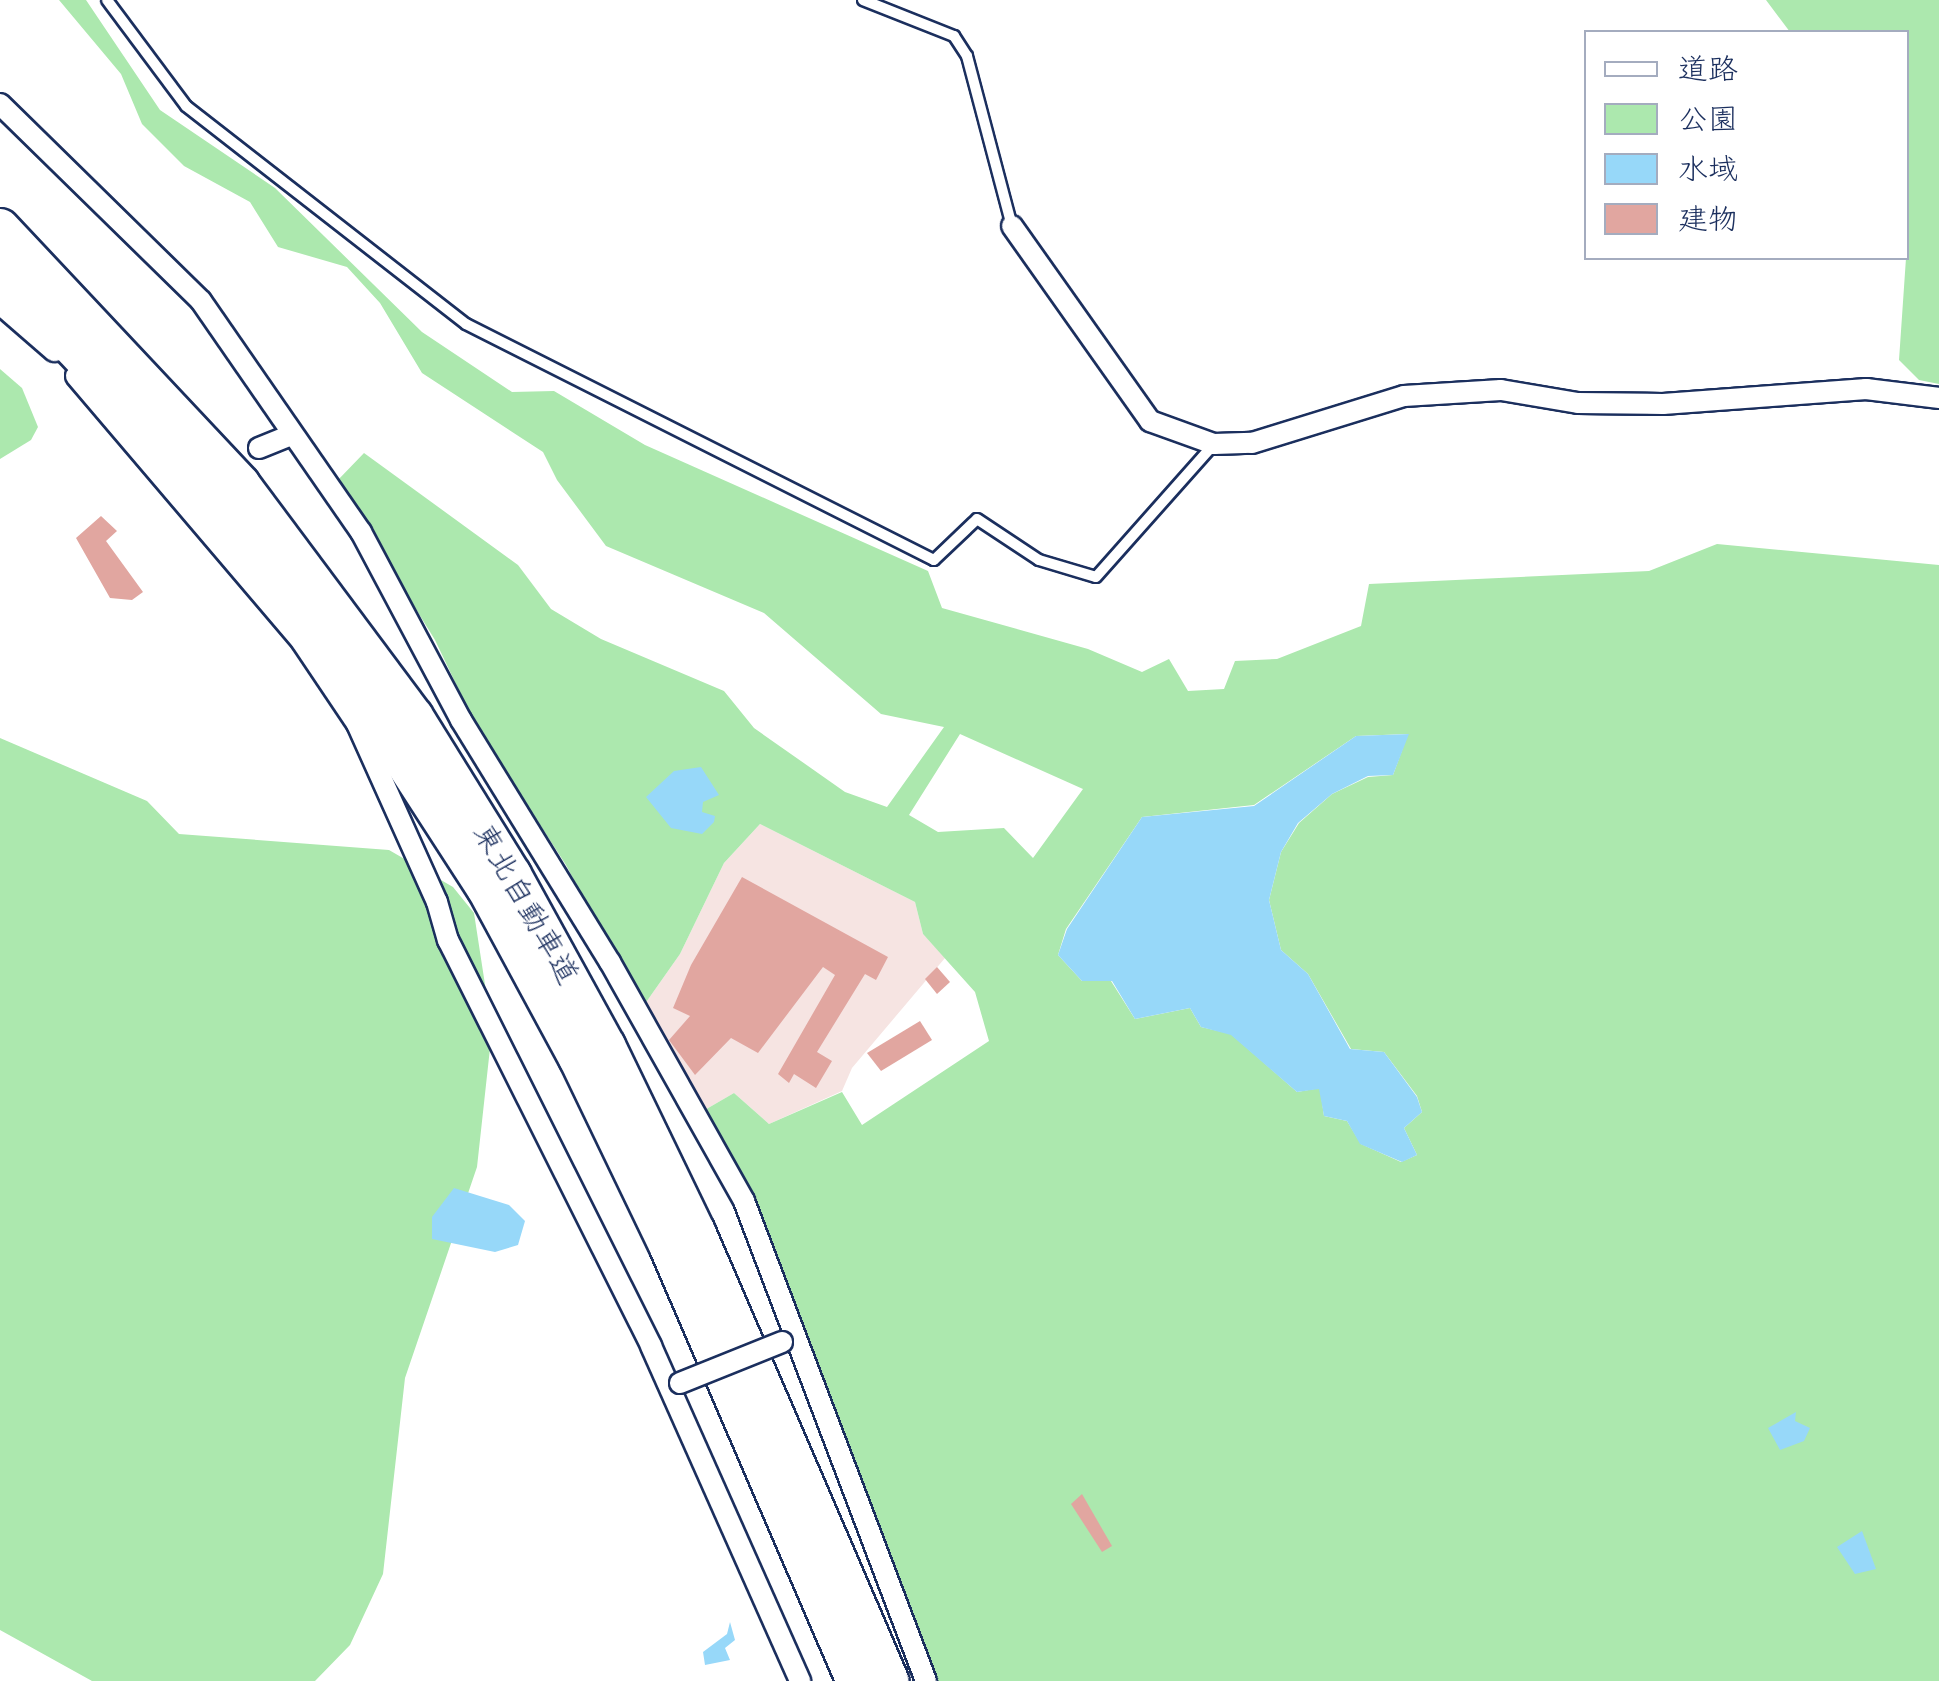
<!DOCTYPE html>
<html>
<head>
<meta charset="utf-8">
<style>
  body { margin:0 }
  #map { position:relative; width:1939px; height:1681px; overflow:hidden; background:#fff; font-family:Sriracha,"Klee One",sans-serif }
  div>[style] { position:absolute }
  .built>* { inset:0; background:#f6e4e2 }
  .green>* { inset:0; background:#ace8ae }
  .water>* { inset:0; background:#97d8f9 }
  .building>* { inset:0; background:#e1a6a0 }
  .roads { filter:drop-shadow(2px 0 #1b2f5e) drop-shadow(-2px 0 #1b2f5e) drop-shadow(0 2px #1b2f5e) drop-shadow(0 -2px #1b2f5e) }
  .lane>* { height:10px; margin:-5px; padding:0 5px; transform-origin:5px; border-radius:5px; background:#fff }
  .street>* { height:20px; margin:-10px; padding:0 10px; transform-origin:10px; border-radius:10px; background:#fff }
  .highway>* { height:38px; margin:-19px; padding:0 19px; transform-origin:19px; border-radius:19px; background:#fff }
  .bridges { filter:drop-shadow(2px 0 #1b2f5e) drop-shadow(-2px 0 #1b2f5e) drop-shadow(0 2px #1b2f5e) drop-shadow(0 -2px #1b2f5e) }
  .street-bridge>* { height:20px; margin:-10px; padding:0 10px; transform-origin:10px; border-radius:10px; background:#fff }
  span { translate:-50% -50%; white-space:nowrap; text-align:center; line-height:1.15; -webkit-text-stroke:8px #fff; paint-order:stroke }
  .street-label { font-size:30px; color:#1b2f5e }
  .legend { position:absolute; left:1584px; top:30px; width:325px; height:230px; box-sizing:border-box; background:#fff; border:2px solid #a4acbf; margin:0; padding:12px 18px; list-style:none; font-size:30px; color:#1b2f5e }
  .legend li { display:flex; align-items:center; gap:20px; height:50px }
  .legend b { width:50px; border:2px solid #a4acbf }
</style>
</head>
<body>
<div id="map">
  <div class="built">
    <i style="clip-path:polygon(760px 824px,915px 902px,923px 934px,945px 958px,852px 1068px,842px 1091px,769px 1124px,734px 1093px,703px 1111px,642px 1008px,680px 954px,724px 863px)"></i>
  </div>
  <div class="green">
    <i style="clip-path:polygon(evenodd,59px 0,86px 0,160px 110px,275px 188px,422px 332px,512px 392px,554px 391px,645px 445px,928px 571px,942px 608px,1088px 649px,1142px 672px,1169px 659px,1188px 691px,1224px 689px,1235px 661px,1277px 659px,1361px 626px,1369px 584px,1649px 571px,1717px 544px,1939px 565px,1939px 1681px,931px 1681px,703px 1111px,734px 1093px,769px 1124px,842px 1092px,862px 1125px,989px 1041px,975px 992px,923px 934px,915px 902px,760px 824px,724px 863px,680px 954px,642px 1008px,566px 865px,475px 724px,435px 640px,337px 481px,364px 453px,518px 565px,551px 609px,601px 639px,724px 691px,754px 728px,845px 792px,887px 807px,944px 727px,881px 714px,764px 613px,606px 546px,557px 480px,543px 452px,422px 373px,380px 303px,347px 267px,278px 247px,250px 202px,184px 166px,142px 124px,121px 74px,59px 0,960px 734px,1083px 789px,1033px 858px,1004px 828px,938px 832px,909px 815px,960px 734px,59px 0,1408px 734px,1393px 775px,1368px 777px,1332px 794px,1299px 823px,1281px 852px,1269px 900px,1281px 950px,1308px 974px,1351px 1049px,1384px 1052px,1417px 1096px,1422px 1112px,1404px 1128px,1417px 1155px,1401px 1162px,1361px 1144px,1347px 1121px,1324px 1116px,1320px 1088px,1297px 1092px,1231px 1034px,1201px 1027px,1190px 1008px,1135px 1019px,1111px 981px,1082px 981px,1058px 955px,1066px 929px,1142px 817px,1254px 805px,1356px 736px,1408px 734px)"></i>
    <i style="clip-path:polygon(1766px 0,1939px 0,1939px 384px,1919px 380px,1899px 360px,1906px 258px,1906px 32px,1790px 32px)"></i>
    <i style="clip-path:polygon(0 369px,22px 388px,38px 427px,31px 440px,0 459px)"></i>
    <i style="clip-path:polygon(0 738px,147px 801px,179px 834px,389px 850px,453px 887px,474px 913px,492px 1030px,477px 1167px,405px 1378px,383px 1574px,350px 1645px,315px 1681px,92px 1681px,0 1630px)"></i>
  </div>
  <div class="water">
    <i style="clip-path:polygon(1409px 734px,1393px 775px,1368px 776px,1332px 794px,1298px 823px,1281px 852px,1269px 900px,1281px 950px,1308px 974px,1350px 1049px,1384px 1052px,1417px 1097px,1422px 1112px,1404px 1128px,1417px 1155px,1402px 1162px,1360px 1144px,1347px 1121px,1324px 1116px,1319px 1089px,1297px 1092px,1231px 1035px,1201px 1027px,1190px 1008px,1135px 1019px,1112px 981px,1082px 981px,1058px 955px,1067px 929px,1142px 817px,1254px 806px,1356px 736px)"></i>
    <i style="clip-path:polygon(701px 767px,719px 795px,703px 802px,702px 812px,715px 816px,714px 822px,702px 834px,671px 828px,646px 797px,674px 771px)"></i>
    <i style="clip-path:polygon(454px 1188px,509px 1205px,525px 1221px,518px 1245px,495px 1252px,432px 1239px,432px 1217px)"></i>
    <i style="clip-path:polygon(1796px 1412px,1795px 1421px,1810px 1428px,1804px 1441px,1780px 1450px,1768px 1428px)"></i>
    <i style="clip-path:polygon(1862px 1531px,1876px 1569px,1855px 1574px,1837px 1547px)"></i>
    <i style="clip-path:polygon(730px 1622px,735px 1640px,725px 1648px,730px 1660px,705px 1665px,703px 1652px,727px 1634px)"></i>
  </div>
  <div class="building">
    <i style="clip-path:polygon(101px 516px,117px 531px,106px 541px,143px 592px,132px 600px,110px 598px,76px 538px)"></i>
    <i style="clip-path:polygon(742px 877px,888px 957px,876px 980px,865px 974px,817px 1052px,832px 1061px,816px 1088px,794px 1074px,789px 1083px,778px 1074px,835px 975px,823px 967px,758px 1053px,731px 1038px,695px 1075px,669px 1040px,690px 1016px,673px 1008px,691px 965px)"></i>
    <i style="clip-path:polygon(937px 967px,950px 982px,937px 994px,925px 979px)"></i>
    <i style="clip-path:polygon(920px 1021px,932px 1040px,881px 1071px,867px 1053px)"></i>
    <i style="clip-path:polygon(1082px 1494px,1112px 1546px,1102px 1552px,1071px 1504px)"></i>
  </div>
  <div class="roads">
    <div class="lane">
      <i style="left:107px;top:0;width:132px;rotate:53.3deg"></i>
      <i style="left:186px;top:106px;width:355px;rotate:37.9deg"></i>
      <i style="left:466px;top:324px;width:524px;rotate:26.76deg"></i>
      <i style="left:934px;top:560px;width:59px;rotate:-43.6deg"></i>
      <i style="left:977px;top:519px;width:74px;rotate:33.5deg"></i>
      <i style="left:1039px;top:560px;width:59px;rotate:16.6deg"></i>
      <i style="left:1096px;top:577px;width:176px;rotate:-48.4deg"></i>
      <i style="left:863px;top:0;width:98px;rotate:21.6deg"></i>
      <i style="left:954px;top:36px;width:24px;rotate:57deg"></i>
      <i style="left:967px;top:56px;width:176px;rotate:75.2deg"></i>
    </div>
    <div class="street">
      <i style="left:0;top:104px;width:281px;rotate:44.4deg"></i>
      <i style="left:201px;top:301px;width:281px;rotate:55.3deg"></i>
      <i style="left:361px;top:532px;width:213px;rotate:62deg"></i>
      <i style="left:461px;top:720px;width:284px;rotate:58.4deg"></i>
      <i style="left:610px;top:962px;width:274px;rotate:60.7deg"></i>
      <i style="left:744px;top:1201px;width:513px;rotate:69.23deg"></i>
      <i style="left:1012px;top:226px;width:239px;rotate:54.7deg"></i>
      <i style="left:1150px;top:421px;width:68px;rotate:19.8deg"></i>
      <i style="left:1214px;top:444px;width:38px;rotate:-2deg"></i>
      <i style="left:1252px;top:443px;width:159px;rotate:-17.2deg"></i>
      <i style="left:1404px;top:396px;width:97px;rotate:-3.5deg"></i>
      <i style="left:1501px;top:390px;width:78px;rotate:9.6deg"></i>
      <i style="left:1578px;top:403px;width:85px;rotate:0.7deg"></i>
      <i style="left:1663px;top:404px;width:204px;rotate:-4.2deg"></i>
      <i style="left:1866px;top:389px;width:74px;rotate:7deg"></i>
      <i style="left:0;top:304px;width:72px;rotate:41deg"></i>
      <i style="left:76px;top:376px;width:349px;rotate:49.6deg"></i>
      <i style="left:302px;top:642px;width:99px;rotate:56.1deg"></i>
      <i style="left:357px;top:724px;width:195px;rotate:65.8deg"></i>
      <i style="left:437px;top:902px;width:40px;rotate:74deg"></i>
      <i style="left:448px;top:940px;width:454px;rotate:63.4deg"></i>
      <i style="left:651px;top:1346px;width:367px;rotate:66deg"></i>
      <i style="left:259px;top:448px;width:32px;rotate:-22deg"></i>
    </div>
    <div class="highway">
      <i style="left:0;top:228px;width:352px;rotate:46.8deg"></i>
      <i style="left:241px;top:485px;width:289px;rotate:53.3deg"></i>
      <i style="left:414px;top:717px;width:186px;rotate:58.2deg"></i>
      <i style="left:512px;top:875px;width:195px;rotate:61.2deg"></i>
      <i style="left:606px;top:1046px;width:207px;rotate:64.2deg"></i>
      <i style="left:696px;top:1232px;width:489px;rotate:66.7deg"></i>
      <i style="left:0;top:270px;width:318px;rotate:46.7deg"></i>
      <i style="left:218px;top:501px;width:133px;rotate:50.8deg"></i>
      <i style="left:302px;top:604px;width:338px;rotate:57.1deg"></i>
      <i style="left:486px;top:888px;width:193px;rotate:61.6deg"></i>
      <i style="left:578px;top:1058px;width:208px;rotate:64.3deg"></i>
      <i style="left:668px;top:1245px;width:475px;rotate:66.7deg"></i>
    </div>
  </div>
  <div class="bridges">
    <div class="street-bridge">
      <i style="left:680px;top:1383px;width:110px;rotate:-21.9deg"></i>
    </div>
  </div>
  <div class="street-label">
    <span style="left:526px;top:904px;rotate:60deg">東北自動車道</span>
  </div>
  <ul class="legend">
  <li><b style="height:12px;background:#fff"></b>道路</li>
  <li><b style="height:28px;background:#ace8ae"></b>公園</li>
  <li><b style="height:28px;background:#97d8f9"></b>水域</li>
  <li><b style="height:28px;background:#e1a6a0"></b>建物</li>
  </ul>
</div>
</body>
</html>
